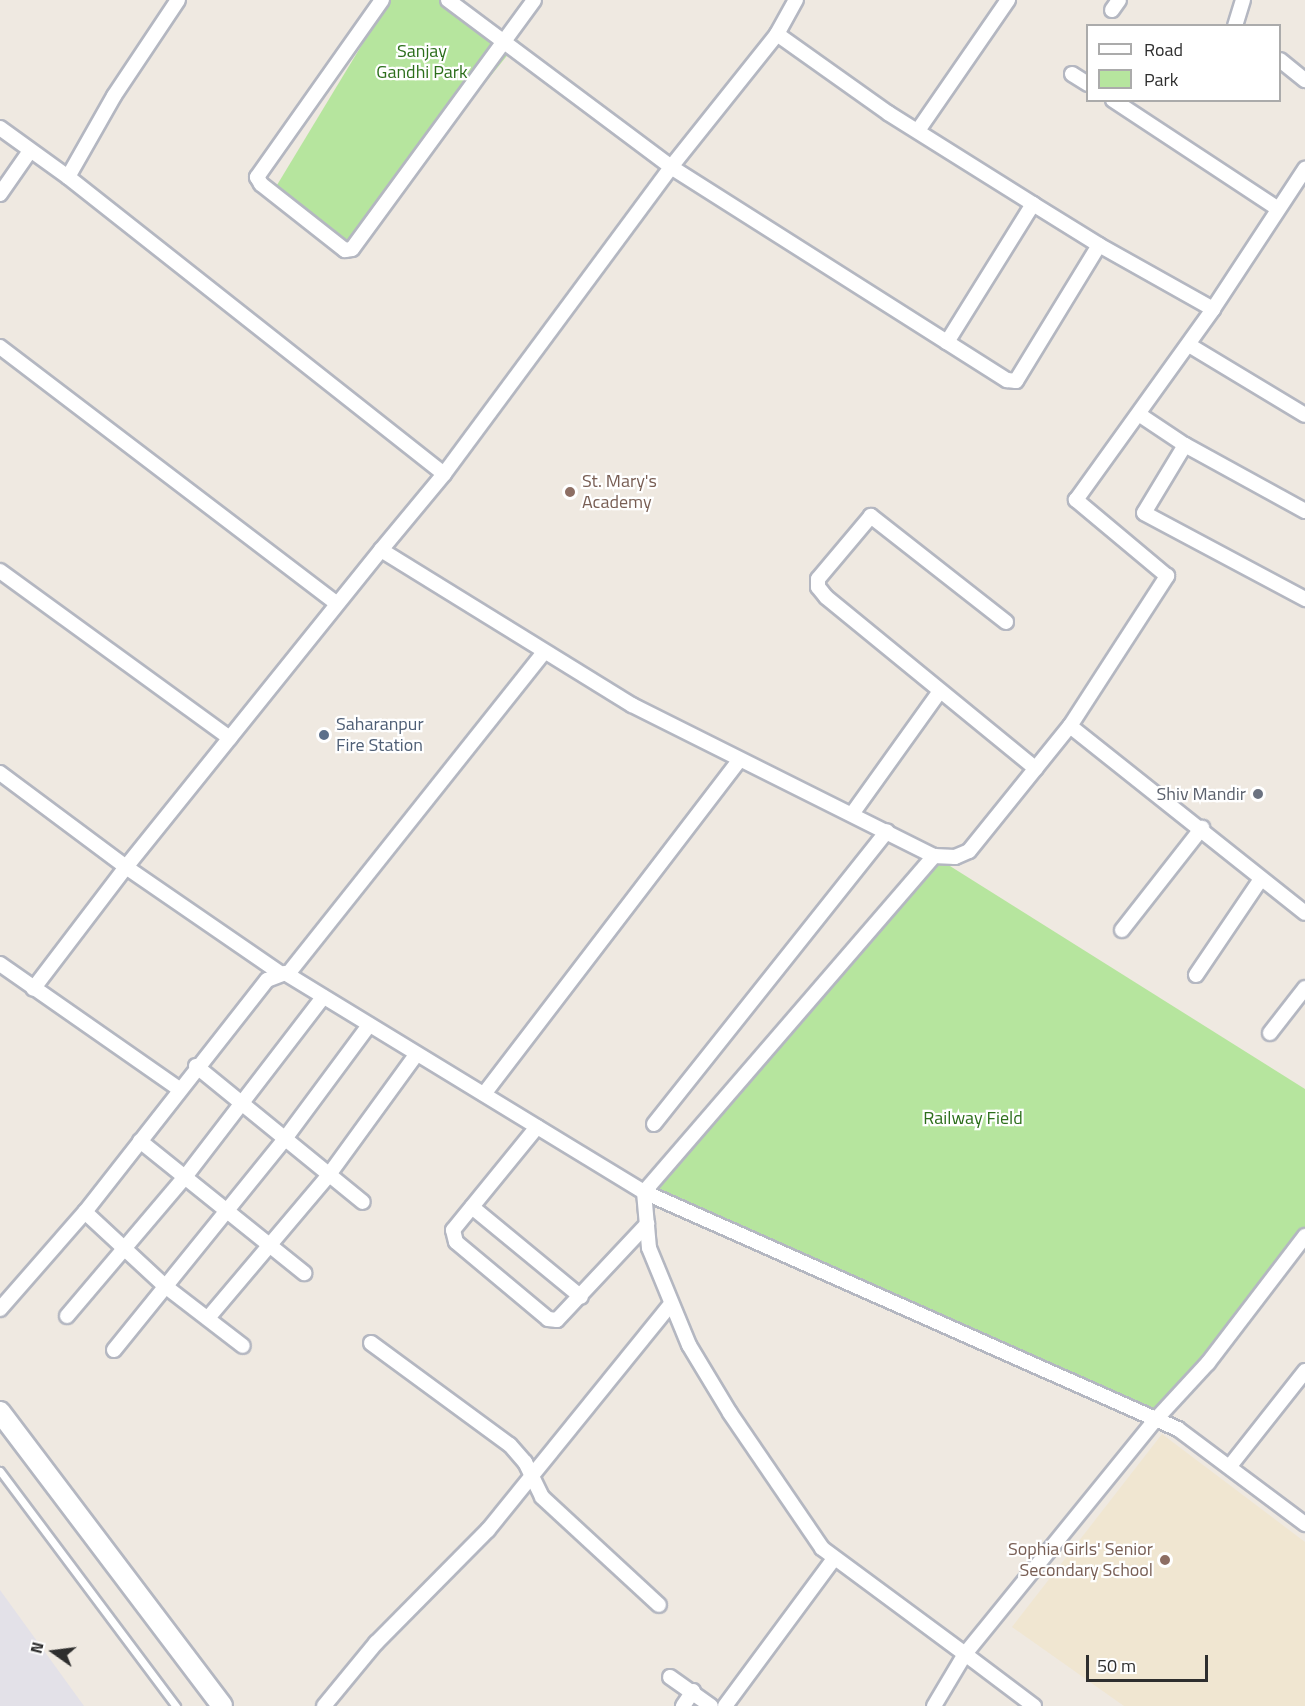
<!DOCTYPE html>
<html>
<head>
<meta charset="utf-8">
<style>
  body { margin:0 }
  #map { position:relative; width:1305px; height:1706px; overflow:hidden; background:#efe9e1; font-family:"Titillium Web",sans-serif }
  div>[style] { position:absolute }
  .industrial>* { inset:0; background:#e3e1e8 }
  .education>* { inset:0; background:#f0e6d1 }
  .green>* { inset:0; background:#b6e59e }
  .roads { filter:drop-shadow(2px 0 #b4b7c1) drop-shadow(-2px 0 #b4b7c1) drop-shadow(0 2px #b4b7c1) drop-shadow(0 -2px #b4b7c1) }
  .lane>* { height:7px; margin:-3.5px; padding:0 3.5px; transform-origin:3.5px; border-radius:3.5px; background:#fff }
  .street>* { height:14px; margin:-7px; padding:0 7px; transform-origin:7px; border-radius:7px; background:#fff }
  .secondary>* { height:20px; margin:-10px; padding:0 10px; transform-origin:10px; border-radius:10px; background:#fff }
  .dots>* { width:16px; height:16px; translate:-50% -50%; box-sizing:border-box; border:3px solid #fff; border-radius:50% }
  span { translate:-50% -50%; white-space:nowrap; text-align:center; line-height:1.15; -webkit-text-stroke:4.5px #fff; paint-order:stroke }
  .park-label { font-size:18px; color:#2c6e1b }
  .education-label { font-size:18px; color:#785e54 }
  .left { translate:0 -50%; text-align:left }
  .right { translate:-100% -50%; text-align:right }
  .service-label { font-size:18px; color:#4e5e75 }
  .worship-label { font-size:18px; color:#5b616d }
  .legend { position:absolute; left:1086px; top:24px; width:195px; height:78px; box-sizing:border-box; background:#fff; border:2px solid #ababab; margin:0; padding:8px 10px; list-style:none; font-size:18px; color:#2e2e2e }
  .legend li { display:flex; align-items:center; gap:12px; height:30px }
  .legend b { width:30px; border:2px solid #ababab }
  .north { position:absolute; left:24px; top:1622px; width:60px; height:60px; -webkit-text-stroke:4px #fff; paint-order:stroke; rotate:284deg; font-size:16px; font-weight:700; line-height:24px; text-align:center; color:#2e2e2e }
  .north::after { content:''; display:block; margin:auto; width:21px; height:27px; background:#2e2e2e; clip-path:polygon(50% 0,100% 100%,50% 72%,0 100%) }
  .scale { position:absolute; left:1086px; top:1655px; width:122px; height:27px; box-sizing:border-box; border:3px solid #2e2e2e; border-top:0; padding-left:8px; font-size:18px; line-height:21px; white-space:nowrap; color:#2e2e2e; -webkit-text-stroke:4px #fff; paint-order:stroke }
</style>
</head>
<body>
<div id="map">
  <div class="industrial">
    <i style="clip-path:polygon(0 1590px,84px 1706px,0 1706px)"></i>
  </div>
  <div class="education">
    <i style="clip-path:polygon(1162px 1434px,1305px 1542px,1305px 1706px,1124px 1706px,1012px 1627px)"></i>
  </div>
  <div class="green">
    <i style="clip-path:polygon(389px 0,455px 0,519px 41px,353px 246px,274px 190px)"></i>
    <i style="clip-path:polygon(934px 856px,1305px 1089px,1305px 1236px,1157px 1418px,644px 1192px)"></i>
  </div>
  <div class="roads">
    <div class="lane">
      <i style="left:0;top:1471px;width:294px;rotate:53.2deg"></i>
    </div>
    <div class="street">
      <i style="left:178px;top:0;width:115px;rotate:123.7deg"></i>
      <i style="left:114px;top:96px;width:93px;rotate:119.6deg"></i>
      <i style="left:68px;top:177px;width:479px;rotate:38.3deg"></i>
      <i style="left:382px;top:0;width:217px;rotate:125.2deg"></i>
      <i style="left:257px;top:177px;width:8px;rotate:60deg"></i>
      <i style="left:261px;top:184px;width:107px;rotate:38.2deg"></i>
      <i style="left:345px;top:250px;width:7px;rotate:-8deg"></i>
      <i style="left:352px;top:249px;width:308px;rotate:-53.8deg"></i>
      <i style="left:448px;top:0;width:279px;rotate:36.8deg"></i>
      <i style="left:671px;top:167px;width:398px;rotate:32.4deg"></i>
      <i style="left:1007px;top:380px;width:9px;rotate:6deg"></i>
      <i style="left:1016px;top:381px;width:159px;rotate:-58.6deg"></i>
      <i style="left:1099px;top:245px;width:78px;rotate:-148.2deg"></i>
      <i style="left:1033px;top:204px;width:163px;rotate:121.9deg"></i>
      <i style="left:1112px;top:10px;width:12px;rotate:-55deg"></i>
      <i style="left:1235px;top:26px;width:27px;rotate:-73deg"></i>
      <i style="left:777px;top:34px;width:136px;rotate:35.4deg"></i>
      <i style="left:888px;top:113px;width:171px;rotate:32.1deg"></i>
      <i style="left:1280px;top:60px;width:32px;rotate:39deg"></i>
      <i style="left:1072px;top:74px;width:19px;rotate:32deg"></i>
      <i style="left:1113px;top:100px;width:196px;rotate:33.4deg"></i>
      <i style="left:0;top:128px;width:84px;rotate:35.8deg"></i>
      <i style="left:919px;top:129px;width:157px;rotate:-55.4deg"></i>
      <i style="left:0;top:194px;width:52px;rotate:-55.1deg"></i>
      <i style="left:1099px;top:245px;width:131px;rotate:29.3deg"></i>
      <i style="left:1213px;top:309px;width:168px;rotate:-56.7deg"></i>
      <i style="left:1189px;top:345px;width:135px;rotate:31.1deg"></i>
      <i style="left:0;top:347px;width:422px;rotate:37.3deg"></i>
      <i style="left:1140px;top:415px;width:54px;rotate:33.7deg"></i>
      <i style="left:1185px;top:445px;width:137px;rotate:28.8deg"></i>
      <i style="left:1185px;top:445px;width:79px;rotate:121.1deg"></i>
      <i style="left:1144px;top:513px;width:183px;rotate:28.1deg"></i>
      <i style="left:381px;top:550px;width:99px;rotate:-50.3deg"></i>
      <i style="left:444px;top:474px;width:382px;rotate:-53.5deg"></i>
      <i style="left:671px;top:167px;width:170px;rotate:-51.4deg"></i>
      <i style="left:777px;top:34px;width:39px;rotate:-61deg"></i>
      <i style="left:0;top:571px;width:284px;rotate:36deg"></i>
      <i style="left:1006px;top:622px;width:172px;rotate:-141.9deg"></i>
      <i style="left:871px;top:516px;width:82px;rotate:130.1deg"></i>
      <i style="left:818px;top:579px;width:8px;rotate:90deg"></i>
      <i style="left:818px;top:587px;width:13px;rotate:51deg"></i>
      <i style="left:826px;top:597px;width:271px;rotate:39.3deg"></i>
      <i style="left:1070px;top:726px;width:179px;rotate:-57.1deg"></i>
      <i style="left:1167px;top:576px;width:119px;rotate:-140.1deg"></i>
      <i style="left:1076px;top:500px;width:235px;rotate:-54.3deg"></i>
      <i style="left:0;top:773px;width:157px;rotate:36.7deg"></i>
      <i style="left:126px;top:867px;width:153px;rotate:127.3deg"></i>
      <i style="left:852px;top:814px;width:151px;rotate:-54.4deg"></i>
      <i style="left:1122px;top:930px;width:130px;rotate:-51.9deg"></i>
      <i style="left:0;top:964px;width:218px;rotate:34.9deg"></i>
      <i style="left:280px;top:973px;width:187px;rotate:-145.5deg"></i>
      <i style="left:126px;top:867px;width:407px;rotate:-51.2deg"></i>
      <i style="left:381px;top:550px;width:295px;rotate:31.7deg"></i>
      <i style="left:632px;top:705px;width:338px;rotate:26.6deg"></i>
      <i style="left:934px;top:856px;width:21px;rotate:3deg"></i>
      <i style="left:955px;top:857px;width:15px;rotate:-23deg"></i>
      <i style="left:969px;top:851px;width:161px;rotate:-51.1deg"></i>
      <i style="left:1070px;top:726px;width:300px;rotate:38.5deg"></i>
      <i style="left:288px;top:974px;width:411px;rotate:-51.5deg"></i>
      <i style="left:1196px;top:975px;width:116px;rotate:-55.9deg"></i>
      <i style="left:1270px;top:1033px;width:57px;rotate:-52.1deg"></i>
      <i style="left:196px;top:1066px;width:215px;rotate:39.2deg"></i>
      <i style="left:484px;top:1094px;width:419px;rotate:-52.6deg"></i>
      <i style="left:654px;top:1124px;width:374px;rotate:-51.5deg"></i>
      <i style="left:537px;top:1127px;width:133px;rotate:129.2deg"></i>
      <i style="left:453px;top:1230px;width:12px;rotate:76deg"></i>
      <i style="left:456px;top:1242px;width:120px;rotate:39.9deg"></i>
      <i style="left:548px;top:1319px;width:9px;rotate:6deg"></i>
      <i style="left:557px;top:1320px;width:132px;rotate:-46.8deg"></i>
      <i style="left:140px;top:1141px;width:211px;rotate:38.8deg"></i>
      <i style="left:472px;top:1207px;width:141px;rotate:39.5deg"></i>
      <i style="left:85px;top:1212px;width:109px;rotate:42.8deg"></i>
      <i style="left:165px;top:1286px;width:98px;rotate:37.6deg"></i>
      <i style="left:0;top:1309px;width:129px;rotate:-48.8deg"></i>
      <i style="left:85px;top:1212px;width:295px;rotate:-51.9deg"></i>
      <i style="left:267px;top:980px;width:19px;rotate:-21deg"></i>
      <i style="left:285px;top:973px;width:421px;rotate:31.4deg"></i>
      <i style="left:644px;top:1192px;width:584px;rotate:23.93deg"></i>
      <i style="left:1178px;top:1429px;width:159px;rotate:36.8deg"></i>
      <i style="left:67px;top:1316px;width:182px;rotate:-49.7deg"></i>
      <i style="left:185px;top:1177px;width:227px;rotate:-52.5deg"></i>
      <i style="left:208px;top:1318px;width:186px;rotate:-49.8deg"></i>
      <i style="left:328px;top:1176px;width:150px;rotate:-54deg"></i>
      <i style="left:371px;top:1343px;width:172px;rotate:36.3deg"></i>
      <i style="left:510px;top:1445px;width:23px;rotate:49deg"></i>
      <i style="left:525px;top:1462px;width:39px;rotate:64deg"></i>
      <i style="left:542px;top:1497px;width:159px;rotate:42.7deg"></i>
      <i style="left:114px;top:1350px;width:270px;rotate:-51deg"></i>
      <i style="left:284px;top:1140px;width:143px;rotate:-53.5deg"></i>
      <i style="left:1230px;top:1466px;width:121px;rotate:-51.7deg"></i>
      <i style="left:670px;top:1677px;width:50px;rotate:35.3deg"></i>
      <i style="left:324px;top:1706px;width:82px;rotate:-50.5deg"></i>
      <i style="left:376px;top:1643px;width:159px;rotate:-45.3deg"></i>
      <i style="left:488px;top:1530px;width:289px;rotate:-51deg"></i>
      <i style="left:683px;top:1706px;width:18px;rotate:-56deg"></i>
      <i style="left:725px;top:1706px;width:182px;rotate:-53.5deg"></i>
      <i style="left:934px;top:1706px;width:61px;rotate:-59.2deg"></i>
      <i style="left:965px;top:1654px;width:178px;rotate:-143.5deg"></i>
      <i style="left:822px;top:1548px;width:163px;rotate:-124.3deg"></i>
      <i style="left:730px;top:1413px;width:79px;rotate:-121.1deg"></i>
      <i style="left:689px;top:1345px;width:105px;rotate:-112.4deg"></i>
      <i style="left:649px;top:1248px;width:56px;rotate:-95.1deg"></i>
      <i style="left:644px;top:1192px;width:444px;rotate:-49.2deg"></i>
      <i style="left:1034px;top:1706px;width:86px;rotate:-143deg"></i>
      <i style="left:965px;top:1654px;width:304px;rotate:-50.9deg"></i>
      <i style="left:1157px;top:1418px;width:75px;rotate:-47.2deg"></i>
      <i style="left:1208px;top:1363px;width:160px;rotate:-52.6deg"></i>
    </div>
    <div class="secondary">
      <i style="left:0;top:1412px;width:368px;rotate:52.9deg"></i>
    </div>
  </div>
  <div class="dots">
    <i style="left:570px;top:492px;background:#8d6e63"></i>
    <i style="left:324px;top:735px;background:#5c6f8a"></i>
    <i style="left:1258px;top:794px;background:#6b7280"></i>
    <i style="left:1165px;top:1560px;background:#8d6e63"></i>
  </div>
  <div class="park-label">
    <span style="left:422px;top:62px">Sanjay<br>Gandhi Park</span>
    <span style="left:973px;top:1118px">Railway Field</span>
  </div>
  <div class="education-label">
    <span class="left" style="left:582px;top:492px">St. Mary's<br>Academy</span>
    <span class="right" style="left:1153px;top:1560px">Sophia Girls' Senior<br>Secondary School</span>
  </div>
  <div class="service-label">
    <span class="left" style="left:336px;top:735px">Saharanpur<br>Fire Station</span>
  </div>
  <div class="worship-label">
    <span class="right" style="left:1246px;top:794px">Shiv Mandir</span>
  </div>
  <ul class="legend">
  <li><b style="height:8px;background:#fff"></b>Road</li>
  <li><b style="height:16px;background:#b6e59e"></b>Park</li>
  </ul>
  <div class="north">N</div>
  <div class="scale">50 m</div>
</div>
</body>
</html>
